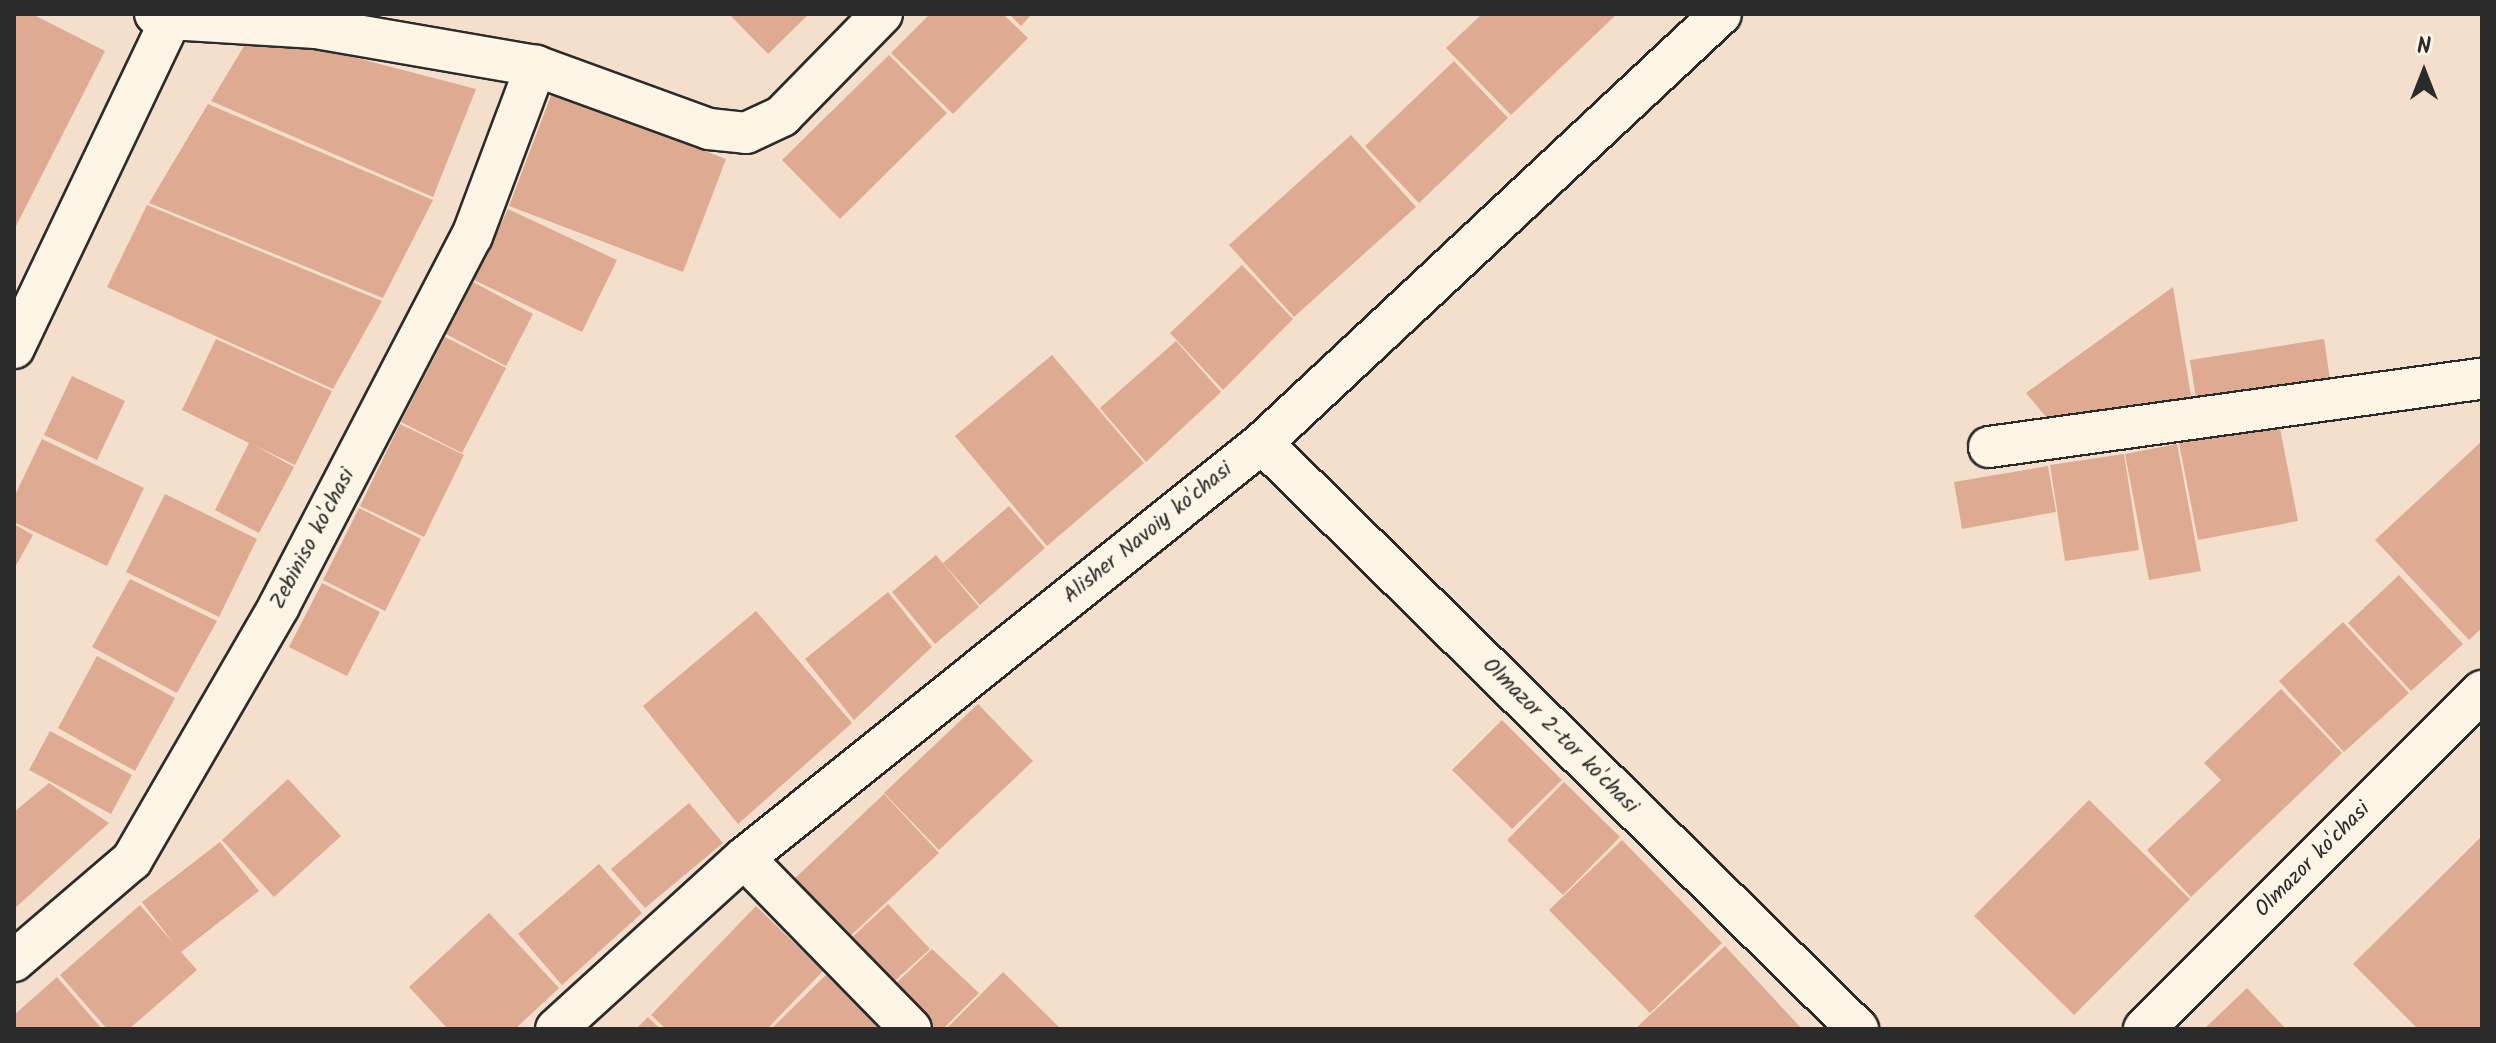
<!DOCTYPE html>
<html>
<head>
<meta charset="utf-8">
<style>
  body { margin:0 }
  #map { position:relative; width:2496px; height:1043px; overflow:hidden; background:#f3dfcc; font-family:Kalam,sans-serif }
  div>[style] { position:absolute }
  .building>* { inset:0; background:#deab92 }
  .roads { filter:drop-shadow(2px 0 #2b2b2b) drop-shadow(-2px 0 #2b2b2b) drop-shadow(0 2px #2b2b2b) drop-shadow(0 -2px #2b2b2b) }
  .minor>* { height:40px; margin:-20px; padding:0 20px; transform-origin:20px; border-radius:20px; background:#fcf5e5 }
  span { translate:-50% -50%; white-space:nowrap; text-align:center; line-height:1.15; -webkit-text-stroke:6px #fcf5e5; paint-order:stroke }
  .street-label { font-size:22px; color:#2b2b2b }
  .frame { position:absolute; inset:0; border:16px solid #2b2b2b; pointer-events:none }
  .north { position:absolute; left:2384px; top:32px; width:80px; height:80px; -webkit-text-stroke:6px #fcf5e5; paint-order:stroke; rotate:0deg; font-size:22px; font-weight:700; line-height:32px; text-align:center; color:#2b2b2b }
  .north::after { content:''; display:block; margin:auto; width:28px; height:36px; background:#2b2b2b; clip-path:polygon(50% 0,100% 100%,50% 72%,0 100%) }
</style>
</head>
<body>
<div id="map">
  <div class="building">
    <i style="clip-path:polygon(14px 14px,32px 14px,105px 51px,14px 230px)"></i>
    <i style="clip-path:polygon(729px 14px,809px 14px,768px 54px)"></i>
    <i style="clip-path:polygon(930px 14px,1003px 14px,1028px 38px,953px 114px,891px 53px)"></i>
    <i style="clip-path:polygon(1009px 14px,1032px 14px,1021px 26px)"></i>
    <i style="clip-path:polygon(1482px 14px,1617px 14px,1511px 115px,1446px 48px)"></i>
    <i style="clip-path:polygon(253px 31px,476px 89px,433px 197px,211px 101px)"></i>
    <i style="clip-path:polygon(889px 55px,947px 113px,840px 219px,782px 160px)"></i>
    <i style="clip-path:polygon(1454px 61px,1508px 118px,1419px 203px,1365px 146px)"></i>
    <i style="clip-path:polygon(552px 93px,726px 159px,683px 272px,509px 206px)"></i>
    <i style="clip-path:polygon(208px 104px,433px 200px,383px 298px,149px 203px)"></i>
    <i style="clip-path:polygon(1351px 135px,1416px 207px,1294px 317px,1229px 245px)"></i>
    <i style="clip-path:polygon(147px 205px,382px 301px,333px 389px,107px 287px)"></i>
    <i style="clip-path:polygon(508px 209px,617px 260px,582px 332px,474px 280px)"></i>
    <i style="clip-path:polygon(1242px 265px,1293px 319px,1223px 390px,1170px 333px)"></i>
    <i style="clip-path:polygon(473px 282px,533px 314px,506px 366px,446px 334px)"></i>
    <i style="clip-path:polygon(2173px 287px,2194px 414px,2062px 436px,2026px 393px)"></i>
    <i style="clip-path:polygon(445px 337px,506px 368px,462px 453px,401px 422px)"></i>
    <i style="clip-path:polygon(216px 339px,332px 391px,295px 465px,252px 444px,294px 467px,259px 533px,215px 510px,249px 443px,182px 410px)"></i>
    <i style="clip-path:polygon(2324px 339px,2332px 393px,2198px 413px,2190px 360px)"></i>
    <i style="clip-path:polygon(1176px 341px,1221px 392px,1146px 462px,1100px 408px)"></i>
    <i style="clip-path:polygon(1052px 355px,1144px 463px,1047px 546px,955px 436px)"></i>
    <i style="clip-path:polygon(72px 376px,125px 401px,97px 460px,44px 435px)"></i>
    <i style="clip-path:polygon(2279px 423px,2298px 521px,2198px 540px,2179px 443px)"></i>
    <i style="clip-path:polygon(400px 424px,464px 455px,424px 537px,360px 506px)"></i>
    <i style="clip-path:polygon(42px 439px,144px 488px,107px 566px,14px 522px,14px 497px)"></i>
    <i style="clip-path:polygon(2482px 441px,2482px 628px,2469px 640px,2375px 540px)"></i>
    <i style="clip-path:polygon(2177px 444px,2201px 571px,2149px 580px,2125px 454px)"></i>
    <i style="clip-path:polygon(2124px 454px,2139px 550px,2065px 561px,2050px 465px)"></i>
    <i style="clip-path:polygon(2048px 466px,2056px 512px,1962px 529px,1954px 482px)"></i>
    <i style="clip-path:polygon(165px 494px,257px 539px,219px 617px,126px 572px)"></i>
    <i style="clip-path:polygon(1009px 506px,1045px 548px,980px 605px,943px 563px)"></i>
    <i style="clip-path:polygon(359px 508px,421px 539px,385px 611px,323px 580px)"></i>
    <i style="clip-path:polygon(14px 524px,33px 535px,14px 569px)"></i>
    <i style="clip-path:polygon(936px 555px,979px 607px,935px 644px,892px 592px)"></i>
    <i style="clip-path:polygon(2399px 575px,2463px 644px,2411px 691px,2348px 623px)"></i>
    <i style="clip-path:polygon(130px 579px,217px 621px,177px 693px,92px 647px)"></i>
    <i style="clip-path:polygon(322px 583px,380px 612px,347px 676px,289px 647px)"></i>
    <i style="clip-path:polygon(888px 592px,932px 647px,854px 720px,805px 659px)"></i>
    <i style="clip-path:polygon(756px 611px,852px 723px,738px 824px,643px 706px)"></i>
    <i style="clip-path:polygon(2343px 622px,2409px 693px,2344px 752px,2279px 681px)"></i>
    <i style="clip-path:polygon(97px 656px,175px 698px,135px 771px,58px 728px)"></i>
    <i style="clip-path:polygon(2281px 689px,2342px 753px,2191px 897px,2147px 850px,2221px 780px,2204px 763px)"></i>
    <i style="clip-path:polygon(978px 704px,1033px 761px,939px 850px,884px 793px)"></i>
    <i style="clip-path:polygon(1502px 720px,1562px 780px,1512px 829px,1452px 770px)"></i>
    <i style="clip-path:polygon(50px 731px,132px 775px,111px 814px,29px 770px)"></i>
    <i style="clip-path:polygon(288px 779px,341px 836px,274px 897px,222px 840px)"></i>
    <i style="clip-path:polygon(1564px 782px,1620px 837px,1563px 895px,1507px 840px)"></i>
    <i style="clip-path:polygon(49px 783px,109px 823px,14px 909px,14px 812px)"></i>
    <i style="clip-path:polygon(884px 794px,939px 853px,846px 940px,791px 882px)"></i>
    <i style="clip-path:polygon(2089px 800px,2190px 899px,2074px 1015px,1974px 916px)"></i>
    <i style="clip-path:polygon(689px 803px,723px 843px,645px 908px,611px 869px)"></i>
    <i style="clip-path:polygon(2482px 836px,2482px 1029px,2418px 1029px,2353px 964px)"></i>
    <i style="clip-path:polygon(1622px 840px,1722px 943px,1650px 1013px,1549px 910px)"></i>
    <i style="clip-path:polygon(220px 842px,259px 891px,181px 952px,197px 970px,129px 1029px,107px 1029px,60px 975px,140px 905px,174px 944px,142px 902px)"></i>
    <i style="clip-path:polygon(599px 864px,642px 913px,562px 985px,518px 934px)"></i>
    <i style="clip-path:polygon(888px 904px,930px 949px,889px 986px,847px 942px)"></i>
    <i style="clip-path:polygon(756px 906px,823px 971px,767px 1029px,666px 1029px,651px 1015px)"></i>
    <i style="clip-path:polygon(489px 913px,559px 988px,515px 1029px,448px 1029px,409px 987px)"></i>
    <i style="clip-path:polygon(1725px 946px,1802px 1029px,1635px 1029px,1652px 1013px)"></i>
    <i style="clip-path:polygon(932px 949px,979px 993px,943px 1029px,933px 1029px,891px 988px)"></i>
    <i style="clip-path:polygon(1003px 972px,1061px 1029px,946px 1029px)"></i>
    <i style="clip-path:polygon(826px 975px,879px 1029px,771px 1029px)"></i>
    <i style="clip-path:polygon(57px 977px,102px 1029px,14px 1029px,14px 1015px)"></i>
    <i style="clip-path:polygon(2247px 988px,2286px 1029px,2204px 1029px)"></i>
    <i style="clip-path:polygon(648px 1017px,660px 1029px,636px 1029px)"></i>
  </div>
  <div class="roads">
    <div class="minor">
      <i style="left:155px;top:14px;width:16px;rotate:18deg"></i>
      <i style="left:170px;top:19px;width:146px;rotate:3.5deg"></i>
      <i style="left:316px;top:28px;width:223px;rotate:9.8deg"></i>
      <i style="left:536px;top:66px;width:184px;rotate:20deg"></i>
      <i style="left:709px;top:129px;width:37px;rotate:6deg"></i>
      <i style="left:746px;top:133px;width:40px;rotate:-25deg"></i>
      <i style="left:782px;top:116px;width:143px;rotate:-45.6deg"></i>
      <i style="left:14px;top:348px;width:370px;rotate:-64.5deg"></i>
      <i style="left:1262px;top:443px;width:836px;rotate:44.52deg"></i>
      <i style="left:1989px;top:447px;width:498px;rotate:-7.9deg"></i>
      <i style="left:744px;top:858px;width:239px;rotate:45.7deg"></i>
      <i style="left:14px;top:961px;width:155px;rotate:-40.6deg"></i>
      <i style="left:132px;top:860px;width:293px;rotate:-59.9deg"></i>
      <i style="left:279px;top:606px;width:417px;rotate:-62.5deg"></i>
      <i style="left:472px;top:236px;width:182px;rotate:-69.4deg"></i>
      <i style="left:556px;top:1029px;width:254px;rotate:-42.3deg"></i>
      <i style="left:744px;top:858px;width:664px;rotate:-38.7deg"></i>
      <i style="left:1262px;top:443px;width:628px;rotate:-43.07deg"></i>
      <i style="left:2144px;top:1029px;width:478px;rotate:-45deg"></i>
    </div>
  </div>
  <div class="street-label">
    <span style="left:1148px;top:533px;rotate:-39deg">Alisher Navoiy ko'chasi</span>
    <span style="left:313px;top:539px;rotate:-62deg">Zebiniso ko'chasi</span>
    <span style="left:1560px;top:736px;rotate:45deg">Olmazor 2-tor ko'chasi</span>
    <span style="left:2313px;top:860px;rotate:-45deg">Olmazor ko'chasi</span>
  </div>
  <div class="frame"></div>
  <div class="north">N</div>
</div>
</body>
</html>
